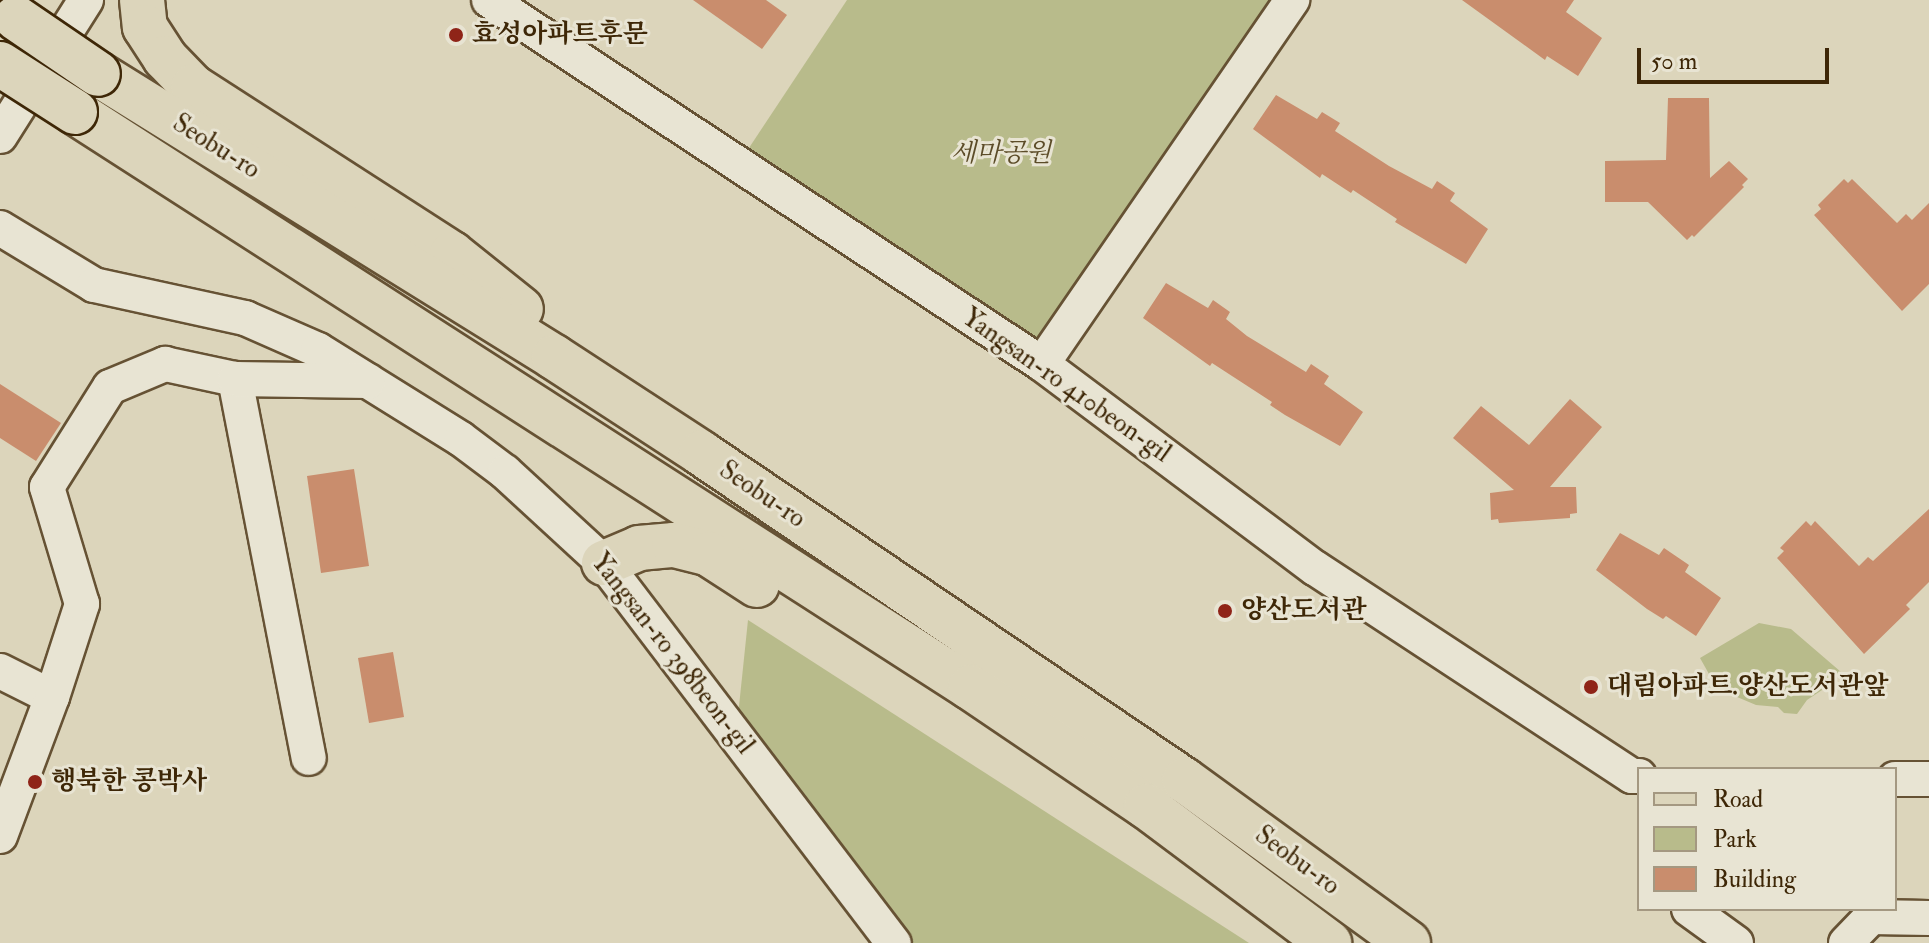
<!DOCTYPE html>
<html>
<head>
<meta charset="utf-8">
<style>
  body { margin:0 }
  #map { position:relative; width:1929px; height:943px; overflow:hidden; background:#dcd5bb; font-family:"IM FELL Double Pica","Noto Serif KR",serif }
  div>[style] { position:absolute }
  .green>* { inset:0; background:#b8bb8b }
  .building>* { inset:0; background:#c98d6d }
  .roads { filter:drop-shadow(2px 0 #665234) drop-shadow(-2px 0 #665234) drop-shadow(0 2px #665234) drop-shadow(0 -2px #665234) }
  .minor>* { height:34px; margin:-17px; padding:0 17px; transform-origin:17px; border-radius:17px; background:#e8e4d3 }
  .major>* { height:44px; margin:-22px; padding:0 22px; transform-origin:22px; border-radius:22px; background:#dcd5bb }
  .bridges { filter:drop-shadow(2px 0 #3e2707) drop-shadow(-2px 0 #3e2707) drop-shadow(0 2px #3e2707) drop-shadow(0 -2px #3e2707) }
  .major-bridge>* { height:44px; margin:-22px; padding:0 22px; transform-origin:22px; border-radius:22px; background:#dcd5bb }
  .dots>* { width:22px; height:22px; translate:-50% -50%; box-sizing:border-box; border:4px solid #e8e4d3; border-radius:50% }
  span { translate:-50% -50%; white-space:nowrap; text-align:center; line-height:1.15; -webkit-text-stroke:6px #e8e4d3; paint-order:stroke }
  .poi-label { font-size:26px; color:#3e2707; font-weight:700 }
  .left { translate:0 -50%; text-align:left }
  .street-label { font-size:26px; color:#3e2707 }
  .park-label { font-size:26px; color:#5c4c28; font-style:italic }
  .legend { position:absolute; left:1637px; top:767px; width:260px; height:144px; box-sizing:border-box; background:#e8e4d3; border:2px solid #a49881; margin:0; padding:10px 14px; list-style:none; font-size:24px; color:#3e2707 }
  .legend li { display:flex; align-items:center; gap:16px; height:40px }
  .legend b { width:40px; border:2px solid #a49881 }
  .scale { position:absolute; left:1637px; top:48px; width:192px; height:36px; box-sizing:border-box; border:4px solid #3e2707; border-top:0; padding-left:10px; font-size:24px; line-height:28px; white-space:nowrap; color:#3e2707; -webkit-text-stroke:6px #e8e4d3; paint-order:stroke }
</style>
</head>
<body>
<div id="map">
  <div class="green">
    <i style="clip-path:polygon(847px 0,1296px 0,1042px 364px,737px 166px)"></i>
    <i style="clip-path:polygon(748px 620px,1249px 943px,894px 943px,736px 735px)"></i>
    <i style="clip-path:polygon(1759px 623px,1791px 629px,1841px 672px,1828px 686px,1807px 700px,1797px 714px,1784px 713px,1778px 707px,1756px 705px,1730px 694px,1709px 674px,1700px 658px)"></i>
  </div>
  <div class="building">
    <i style="clip-path:polygon(693px 0,766px 0,787px 15px,762px 49px)"></i>
    <i style="clip-path:polygon(1462px 0,1574px 0,1566px 12px,1602px 38px,1578px 76px,1547px 56px,1545px 60px)"></i>
    <i style="clip-path:polygon(1276px 95px,1317px 119px,1322px 112px,1340px 123px,1335px 131px,1389px 166px,1432px 189px,1437px 181px,1455px 193px,1450px 201px,1488px 229px,1466px 264px,1395px 222px,1397px 219px,1353px 190px,1351px 193px,1322px 174px,1320px 178px,1253px 129px)"></i>
    <i style="clip-path:polygon(1668px 98px,1709px 98px,1710px 178px,1729px 161px,1748px 179px,1742px 185px,1744px 187px,1694px 237px,1692px 235px,1687px 240px,1648px 202px,1605px 202px,1605px 161px,1666px 160px)"></i>
    <i style="clip-path:polygon(1844px 179px,1848px 183px,1852px 179px,1897px 223px,1906px 214px,1912px 220px,1929px 203px,1929px 284px,1902px 311px,1814px 215px,1821px 209px,1818px 205px)"></i>
    <i style="clip-path:polygon(1166px 283px,1208px 308px,1213px 300px,1230px 312px,1226px 319px,1247px 336px,1306px 372px,1311px 364px,1329px 376px,1324px 384px,1363px 412px,1340px 446px,1285px 415px,1270px 405px,1272px 402px,1212px 363px,1210px 366px,1143px 318px)"></i>
    <i style="clip-path:polygon(0 384px,61px 423px,36px 461px,0 438px)"></i>
    <i style="clip-path:polygon(1570px 399px,1602px 427px,1550px 487px,1576px 487px,1577px 513px,1570px 514px,1570px 518px,1499px 523px,1498px 519px,1491px 520px,1490px 493px,1514px 490px,1453px 438px,1481px 406px,1529px 445px)"></i>
    <i style="clip-path:polygon(354px 469px,369px 566px,321px 573px,307px 476px)"></i>
    <i style="clip-path:polygon(1929px 509px,1929px 582px,1906px 605px,1910px 609px,1864px 654px,1777px 558px,1784px 551px,1780px 548px,1806px 521px,1811px 526px,1815px 521px,1859px 566px,1868px 557px,1873px 561px)"></i>
    <i style="clip-path:polygon(1620px 533px,1659px 555px,1664px 548px,1689px 565px,1685px 572px,1721px 598px,1696px 636px,1666px 616px,1663px 619px,1647px 609px,1596px 570px)"></i>
    <i style="clip-path:polygon(393px 652px,404px 717px,369px 723px,358px 658px)"></i>
  </div>
  <div class="roads">
    <div class="minor">
      <i style="left:489px;top:0;width:662px;rotate:33.35deg"></i>
      <i style="left:1042px;top:364px;width:341px;rotate:36.8deg"></i>
      <i style="left:1315px;top:568px;width:379px;rotate:33.3deg"></i>
      <i style="left:1632px;top:776px;width:7px"></i>
      <i style="left:0;top:136px;width:161px;rotate:-57.7deg"></i>
      <i style="left:0;top:228px;width:110px;rotate:31.2deg"></i>
      <i style="left:94px;top:285px;width:155px;rotate:12.3deg"></i>
      <i style="left:245px;top:318px;width:80px;rotate:23.7deg"></i>
      <i style="left:318px;top:350px;width:168px;rotate:31.9deg"></i>
      <i style="left:461px;top:439px;width:55px;rotate:36.9deg"></i>
      <i style="left:505px;top:472px;width:134px;rotate:42.6deg"></i>
      <i style="left:604px;top:563px;width:478px;rotate:52.7deg"></i>
      <i style="left:1042px;top:364px;width:442px;rotate:-55.5deg"></i>
      <i style="left:235px;top:379px;width:386px;rotate:79deg"></i>
      <i style="left:0;top:671px;width:58px;rotate:26.6deg"></i>
      <i style="left:1895px;top:779px;width:34px"></i>
      <i style="left:0;top:836px;width:148px;rotate:-69.5deg"></i>
      <i style="left:52px;top:697px;width:98px;rotate:-72.1deg"></i>
      <i style="left:82px;top:604px;width:122px;rotate:-106.7deg"></i>
      <i style="left:47px;top:487px;width:118px;rotate:-57.8deg"></i>
      <i style="left:110px;top:387px;width:60px;rotate:-22.7deg"></i>
      <i style="left:165px;top:364px;width:72px;rotate:12.1deg"></i>
      <i style="left:235px;top:379px;width:133px;rotate:0.9deg"></i>
      <i style="left:1689px;top:909px;width:58px;rotate:35.9deg"></i>
      <i style="left:1846px;top:943px;width:36px;rotate:-46deg"></i>
      <i style="left:1871px;top:917px;width:58px;rotate:1deg"></i>
    </div>
    <div class="major">
      <i style="left:142px;top:0;width:27px;rotate:84deg"></i>
      <i style="left:145px;top:27px;width:37px;rotate:57deg"></i>
      <i style="left:165px;top:58px;width:40px;rotate:46deg"></i>
      <i style="left:193px;top:87px;width:308px;rotate:32.8deg"></i>
      <i style="left:452px;top:254px;width:88px;rotate:38.6deg"></i>
      <i style="left:98px;top:74px;width:537px;rotate:31.82deg"></i>
      <i style="left:554px;top:357px;width:176px;rotate:33.1deg"></i>
      <i style="left:701px;top:453px;width:583px;rotate:34.1deg"></i>
      <i style="left:1184px;top:780px;width:277px;rotate:36deg"></i>
      <i style="left:75px;top:112px;width:1064px;rotate:32.72deg"></i>
      <i style="left:970px;top:687px;width:212px;rotate:34.1deg"></i>
      <i style="left:1146px;top:806px;width:229px;rotate:36.8deg"></i>
      <i style="left:604px;top:563px;width:38px;rotate:-23deg"></i>
      <i style="left:639px;top:548px;width:35px;rotate:-5deg"></i>
      <i style="left:674px;top:545px;width:36px;rotate:14deg"></i>
      <i style="left:709px;top:554px;width:57px;rotate:32.9deg"></i>
    </div>
  </div>
  <div class="bridges">
    <div class="major-bridge">
      <i style="left:16px;top:18px;width:99px;rotate:34.3deg"></i>
      <i style="left:0;top:64px;width:89px;rotate:32.6deg"></i>
    </div>
  </div>
  <div class="dots">
    <i style="left:456px;top:35px;background:#8f2418"></i>
    <i style="left:1225px;top:611px;background:#8f2418"></i>
    <i style="left:1591px;top:687px;background:#8f2418"></i>
    <i style="left:35px;top:782px;background:#8f2418"></i>
  </div>
  <div class="poi-label">
    <span class="left" style="left:472px;top:35px">효성아파트후문</span>
    <span class="left" style="left:1241px;top:611px">양산도서관</span>
    <span class="left" style="left:1607px;top:687px">대림아파트.양산도서관앞</span>
    <span class="left" style="left:51px;top:782px">행북한 콩박사</span>
  </div>
  <div class="street-label">
    <span style="left:216px;top:147px;rotate:32deg">Seobu-ro</span>
    <span style="left:1066px;top:386px;rotate:35deg">Yangsan-ro 410beon-gil</span>
    <span style="left:762px;top:495px;rotate:34deg">Seobu-ro</span>
    <span style="left:672px;top:654px;rotate:52deg">Yangsan-ro 398beon-gil</span>
    <span style="left:1297px;top:861px;rotate:36deg">Seobu-ro</span>
  </div>
  <div class="park-label">
    <span style="left:1001px;top:154px">세마공원</span>
  </div>
  <ul class="legend">
  <li><b style="height:10px;background:#dcd5bb"></b>Road</li>
  <li><b style="height:22px;background:#b8bb8b"></b>Park</li>
  <li><b style="height:22px;background:#c98d6d"></b>Building</li>
  </ul>
  <div class="scale">50 m</div>
</div>
</body>
</html>
